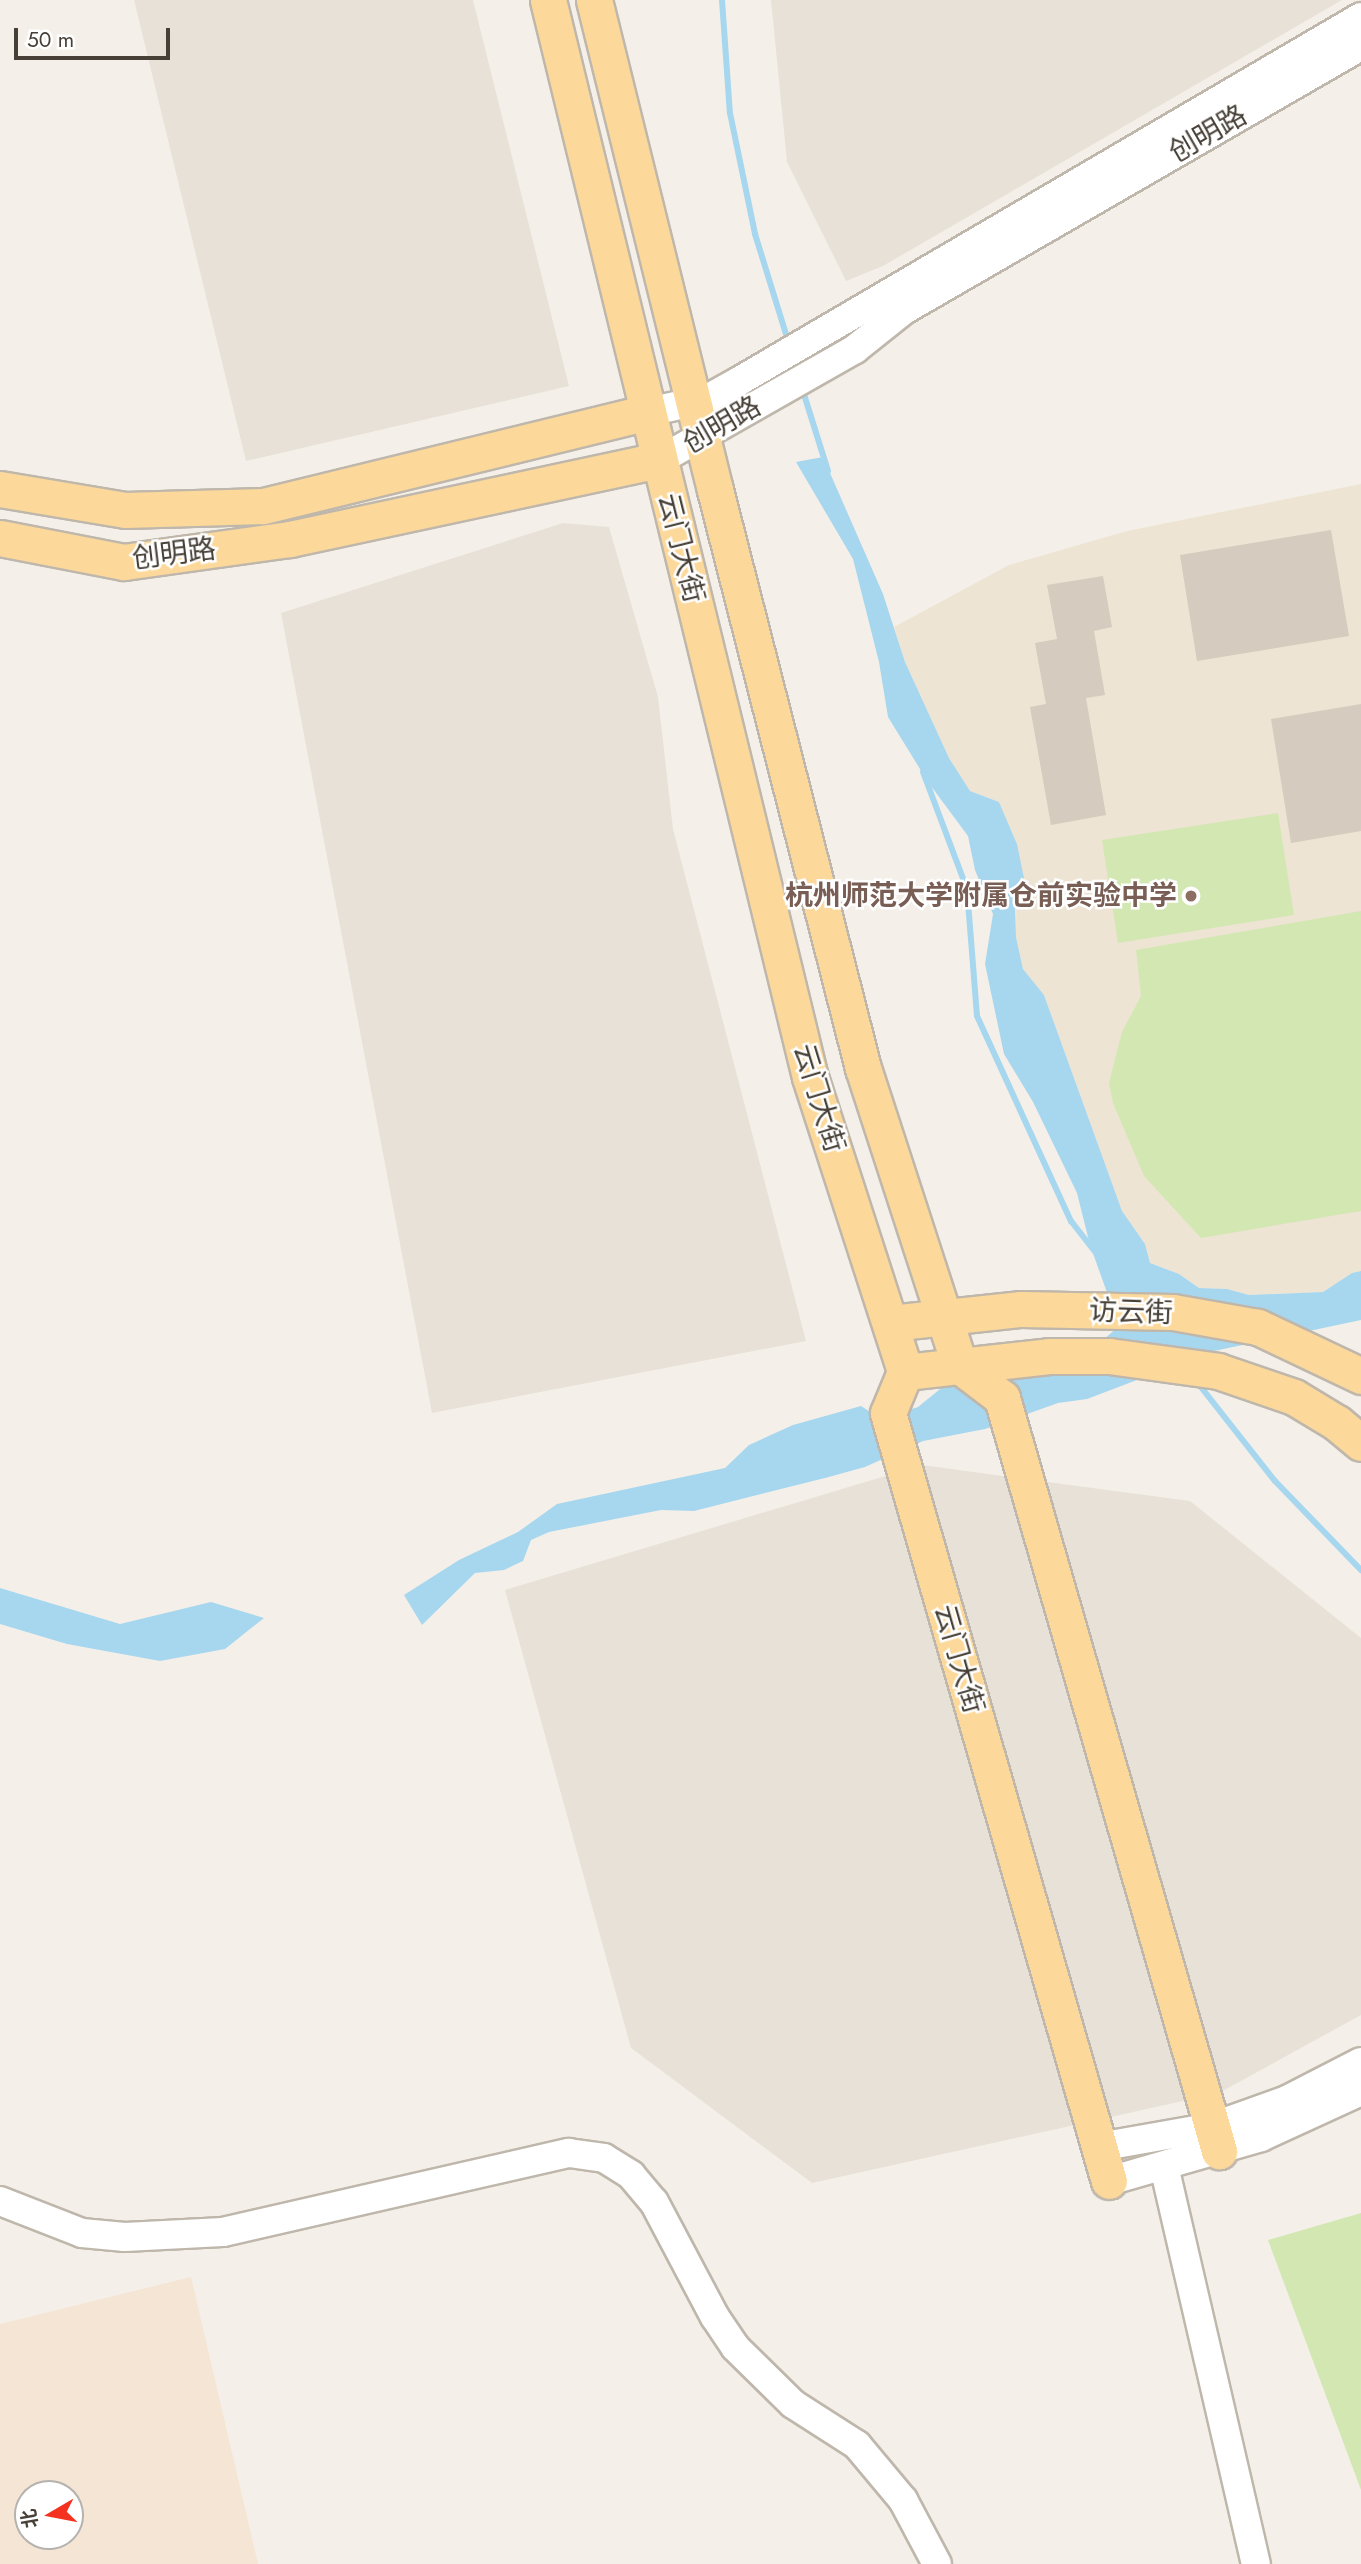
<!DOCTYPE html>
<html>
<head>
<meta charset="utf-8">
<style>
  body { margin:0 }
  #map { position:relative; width:1361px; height:2564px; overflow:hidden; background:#f4f0e9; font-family:Jost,"Noto Sans SC",sans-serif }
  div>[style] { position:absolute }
  .residential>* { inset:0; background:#e8e1d7 }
  .commercial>* { inset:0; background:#f5e5d5 }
  .education>* { inset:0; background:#ede4d3 }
  .green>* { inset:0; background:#d3e7b3 }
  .water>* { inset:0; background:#a7d6ef }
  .stream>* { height:6px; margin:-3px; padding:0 3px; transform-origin:3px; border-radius:3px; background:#a7d6ef }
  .building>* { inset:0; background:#d5cbbe }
  .roads { filter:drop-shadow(2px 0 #bfb7ab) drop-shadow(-2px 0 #bfb7ab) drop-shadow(0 2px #bfb7ab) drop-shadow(0 -2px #bfb7ab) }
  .minor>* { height:28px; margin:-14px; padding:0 14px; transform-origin:14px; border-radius:14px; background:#fff }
  .major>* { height:35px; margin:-17.5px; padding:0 17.5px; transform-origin:17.5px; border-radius:17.5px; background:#fcd99a }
  .dots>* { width:19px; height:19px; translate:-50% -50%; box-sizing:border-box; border:4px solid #fff; border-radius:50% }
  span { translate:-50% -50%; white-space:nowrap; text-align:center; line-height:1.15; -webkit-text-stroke:5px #fff; paint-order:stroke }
  .street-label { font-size:28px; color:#474037 }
  .education-label { font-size:28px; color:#785e54; font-weight:700 }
  .right { translate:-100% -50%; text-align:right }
  .north { position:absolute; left:14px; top:2480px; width:70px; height:70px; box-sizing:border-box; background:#fff; border:2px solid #b5b3af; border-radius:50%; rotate:260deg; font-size:19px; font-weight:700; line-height:28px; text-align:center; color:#474037 }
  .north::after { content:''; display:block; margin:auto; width:24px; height:32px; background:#f4321f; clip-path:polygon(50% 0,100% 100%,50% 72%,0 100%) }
  .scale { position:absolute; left:14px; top:28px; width:156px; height:32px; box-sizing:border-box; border:4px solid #474037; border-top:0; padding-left:9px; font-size:21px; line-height:24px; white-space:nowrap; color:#474037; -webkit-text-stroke:5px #fff; paint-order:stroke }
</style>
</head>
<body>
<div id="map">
  <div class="residential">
    <i style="clip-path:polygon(134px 0,473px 0,569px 386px,246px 461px)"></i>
    <i style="clip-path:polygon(771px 0,1342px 0,883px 266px,846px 281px,787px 162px)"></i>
    <i style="clip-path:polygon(563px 523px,609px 527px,658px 697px,673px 829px,806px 1341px,432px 1413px,281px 613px)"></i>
    <i style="clip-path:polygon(922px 1465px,1190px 1501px,1361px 1638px,1361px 2015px,1219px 2093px,812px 2183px,631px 2048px,505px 1590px)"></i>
  </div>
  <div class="commercial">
    <i style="clip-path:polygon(evenodd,191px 2277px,258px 2564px,0 2564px,0 2324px,191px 2277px,28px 2494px,70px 2494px,70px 2536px,28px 2536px,28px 2494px)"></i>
  </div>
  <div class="education">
    <i style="clip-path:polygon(1361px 484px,1361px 1271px,1352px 1273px,1323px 1292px,1249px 1295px,1227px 1289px,1199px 1288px,1179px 1274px,1150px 1263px,1145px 1244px,1122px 1211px,1044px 995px,1023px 969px,1016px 937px,1017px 844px,999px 802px,970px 791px,949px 758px,905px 662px,894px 627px,1009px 565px,1127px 531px)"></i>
  </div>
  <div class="green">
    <i style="clip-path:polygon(1278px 813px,1294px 915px,1118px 943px,1102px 840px)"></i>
    <i style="clip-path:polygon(1361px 911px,1361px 1211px,1201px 1238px,1144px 1176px,1113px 1103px,1109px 1083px,1122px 1032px,1141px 996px,1136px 950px)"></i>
    <i style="clip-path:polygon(1361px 2213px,1361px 2490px,1268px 2240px)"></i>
  </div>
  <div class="water">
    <i style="clip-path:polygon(823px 457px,883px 594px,905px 662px,949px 758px,970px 791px,999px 802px,1017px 844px,1026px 888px,1015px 904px,1016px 937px,1023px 969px,1044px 995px,1122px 1211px,1145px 1244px,1150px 1263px,1179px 1274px,1199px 1288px,1227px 1289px,1249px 1295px,1323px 1292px,1352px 1273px,1361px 1271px,1361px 1320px,1214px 1351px,1183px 1369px,1150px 1375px,1087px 1399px,1058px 1403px,985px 1429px,923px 1441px,865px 1467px,825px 1478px,694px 1511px,661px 1510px,549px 1532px,531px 1540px,523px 1561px,504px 1570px,475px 1573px,422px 1625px,404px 1595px,459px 1560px,518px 1532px,557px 1504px,725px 1468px,749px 1445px,793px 1425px,861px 1406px,881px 1419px,918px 1407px,945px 1385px,1102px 1341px,1119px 1326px,1090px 1245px,1077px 1193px,1033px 1102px,1004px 1054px,985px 964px,993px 914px,975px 870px,968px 836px,928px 782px,888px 717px,879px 662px,853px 559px,796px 462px)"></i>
    <i style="clip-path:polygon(0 1588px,120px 1624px,211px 1602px,264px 1618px,225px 1649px,160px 1661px,67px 1644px,0 1624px)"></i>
  </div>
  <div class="stream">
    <i style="left:722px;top:0;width:113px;rotate:86deg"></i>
    <i style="left:730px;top:113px;width:124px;rotate:78.3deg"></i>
    <i style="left:755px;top:234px;width:115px;rotate:72.8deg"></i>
    <i style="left:802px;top:388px;width:87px;rotate:72.6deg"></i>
    <i style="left:923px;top:772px;width:125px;rotate:69.4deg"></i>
    <i style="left:967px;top:889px;width:127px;rotate:85.5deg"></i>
    <i style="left:977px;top:1016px;width:226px;rotate:65.4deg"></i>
    <i style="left:1071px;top:1221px;width:39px;rotate:52deg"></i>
    <i style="left:1197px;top:1382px;width:126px;rotate:51.8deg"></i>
    <i style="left:1275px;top:1481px;width:124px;rotate:46deg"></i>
  </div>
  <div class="building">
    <i style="clip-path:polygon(1331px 530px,1349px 636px,1197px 661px,1180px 555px)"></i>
    <i style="clip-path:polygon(1103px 576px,1112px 627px,1094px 631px,1105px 695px,1086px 698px,1106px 815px,1051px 825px,1030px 707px,1046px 704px,1035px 643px,1057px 639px,1047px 585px)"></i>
    <i style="clip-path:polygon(1361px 704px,1361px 831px,1291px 843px,1271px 719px)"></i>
  </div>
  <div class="roads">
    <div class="minor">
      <i style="left:648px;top:412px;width:60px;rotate:-12.4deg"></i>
      <i style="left:707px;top:399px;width:39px;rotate:-29deg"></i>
      <i style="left:741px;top:380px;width:718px;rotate:-30.35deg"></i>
      <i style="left:660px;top:460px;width:224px;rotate:-29.6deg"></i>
      <i style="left:855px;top:349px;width:63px;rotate:-38.5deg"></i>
      <i style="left:904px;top:310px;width:528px;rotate:-30.01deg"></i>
      <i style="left:1099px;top:2147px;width:115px;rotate:-10deg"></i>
      <i style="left:1212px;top:2127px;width:80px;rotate:-19.8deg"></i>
      <i style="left:1287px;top:2100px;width:83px;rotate:-27.2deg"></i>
      <i style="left:1164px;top:2166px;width:408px;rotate:77deg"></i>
      <i style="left:1109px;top:2181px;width:158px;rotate:-16.1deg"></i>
      <i style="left:1261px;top:2137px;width:110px;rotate:-24.7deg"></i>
      <i style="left:0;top:2201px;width:88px;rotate:21.3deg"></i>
      <i style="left:82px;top:2233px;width:43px;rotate:5.3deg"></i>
      <i style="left:125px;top:2237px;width:98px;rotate:-2.9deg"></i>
      <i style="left:223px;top:2232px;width:355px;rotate:-12.9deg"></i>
      <i style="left:569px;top:2153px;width:35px;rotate:8deg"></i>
      <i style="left:604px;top:2158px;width:32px;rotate:32deg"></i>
      <i style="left:631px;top:2175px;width:35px;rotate:50deg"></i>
      <i style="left:654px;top:2202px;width:130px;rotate:62.1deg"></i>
      <i style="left:715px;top:2317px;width:36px;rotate:56deg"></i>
      <i style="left:735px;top:2347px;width:81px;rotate:44.5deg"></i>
      <i style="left:793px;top:2404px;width:76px;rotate:32.6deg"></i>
      <i style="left:857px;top:2445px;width:72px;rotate:50.1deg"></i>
      <i style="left:903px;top:2500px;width:72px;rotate:62deg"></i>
    </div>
    <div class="major">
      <i style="left:548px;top:0;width:1108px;rotate:76.33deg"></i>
      <i style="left:810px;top:1077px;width:310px;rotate:72.1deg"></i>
      <i style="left:905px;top:1372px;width:44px;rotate:112.5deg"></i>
      <i style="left:888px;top:1413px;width:799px;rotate:73.95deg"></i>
      <i style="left:594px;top:0;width:505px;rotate:76.13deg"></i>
      <i style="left:715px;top:490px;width:597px;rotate:75.64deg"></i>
      <i style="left:863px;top:1068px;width:313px;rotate:72deg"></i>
      <i style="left:960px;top:1366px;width:53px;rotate:37.3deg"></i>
      <i style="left:1002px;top:1398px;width:784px;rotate:73.92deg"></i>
      <i style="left:0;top:489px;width:127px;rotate:9.5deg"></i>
      <i style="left:125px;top:510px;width:138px;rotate:-1.7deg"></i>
      <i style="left:263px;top:506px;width:396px;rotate:-13.7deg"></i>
      <i style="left:0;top:538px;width:126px;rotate:11deg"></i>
      <i style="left:124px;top:562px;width:168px;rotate:-7.9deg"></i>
      <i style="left:290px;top:539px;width:378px;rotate:-12.1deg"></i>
      <i style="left:890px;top:1323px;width:132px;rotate:-6.1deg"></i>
      <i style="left:1021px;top:1309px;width:152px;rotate:1.1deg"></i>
      <i style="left:1173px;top:1312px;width:86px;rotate:10deg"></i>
      <i style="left:1258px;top:1327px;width:114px;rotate:25.4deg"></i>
      <i style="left:905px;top:1372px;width:145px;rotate:-6.3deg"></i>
      <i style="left:1049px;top:1356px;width:60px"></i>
      <i style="left:1109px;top:1356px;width:110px;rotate:7.8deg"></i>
      <i style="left:1218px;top:1371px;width:80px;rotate:18.9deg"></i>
      <i style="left:1294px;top:1397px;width:50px;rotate:31.2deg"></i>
      <i style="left:1337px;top:1423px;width:31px;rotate:40deg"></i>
    </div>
  </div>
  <div class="dots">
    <i style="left:1191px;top:896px;background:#8d6e63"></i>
  </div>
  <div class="street-label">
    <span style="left:1208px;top:134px;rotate:-30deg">创明路</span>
    <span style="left:722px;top:425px;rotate:-30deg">创明路</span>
    <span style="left:681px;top:548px;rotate:76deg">云门大街</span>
    <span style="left:174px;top:554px;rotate:-7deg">创明路</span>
    <span style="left:819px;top:1098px;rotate:73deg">云门大街</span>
    <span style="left:1131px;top:1312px;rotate:2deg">访云街</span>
    <span style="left:959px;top:1659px;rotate:74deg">云门大街</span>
  </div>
  <div class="education-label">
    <span class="right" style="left:1177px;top:896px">杭州师范大学附属仓前实验中学</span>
  </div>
  <div class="north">北</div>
  <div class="scale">50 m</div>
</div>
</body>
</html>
